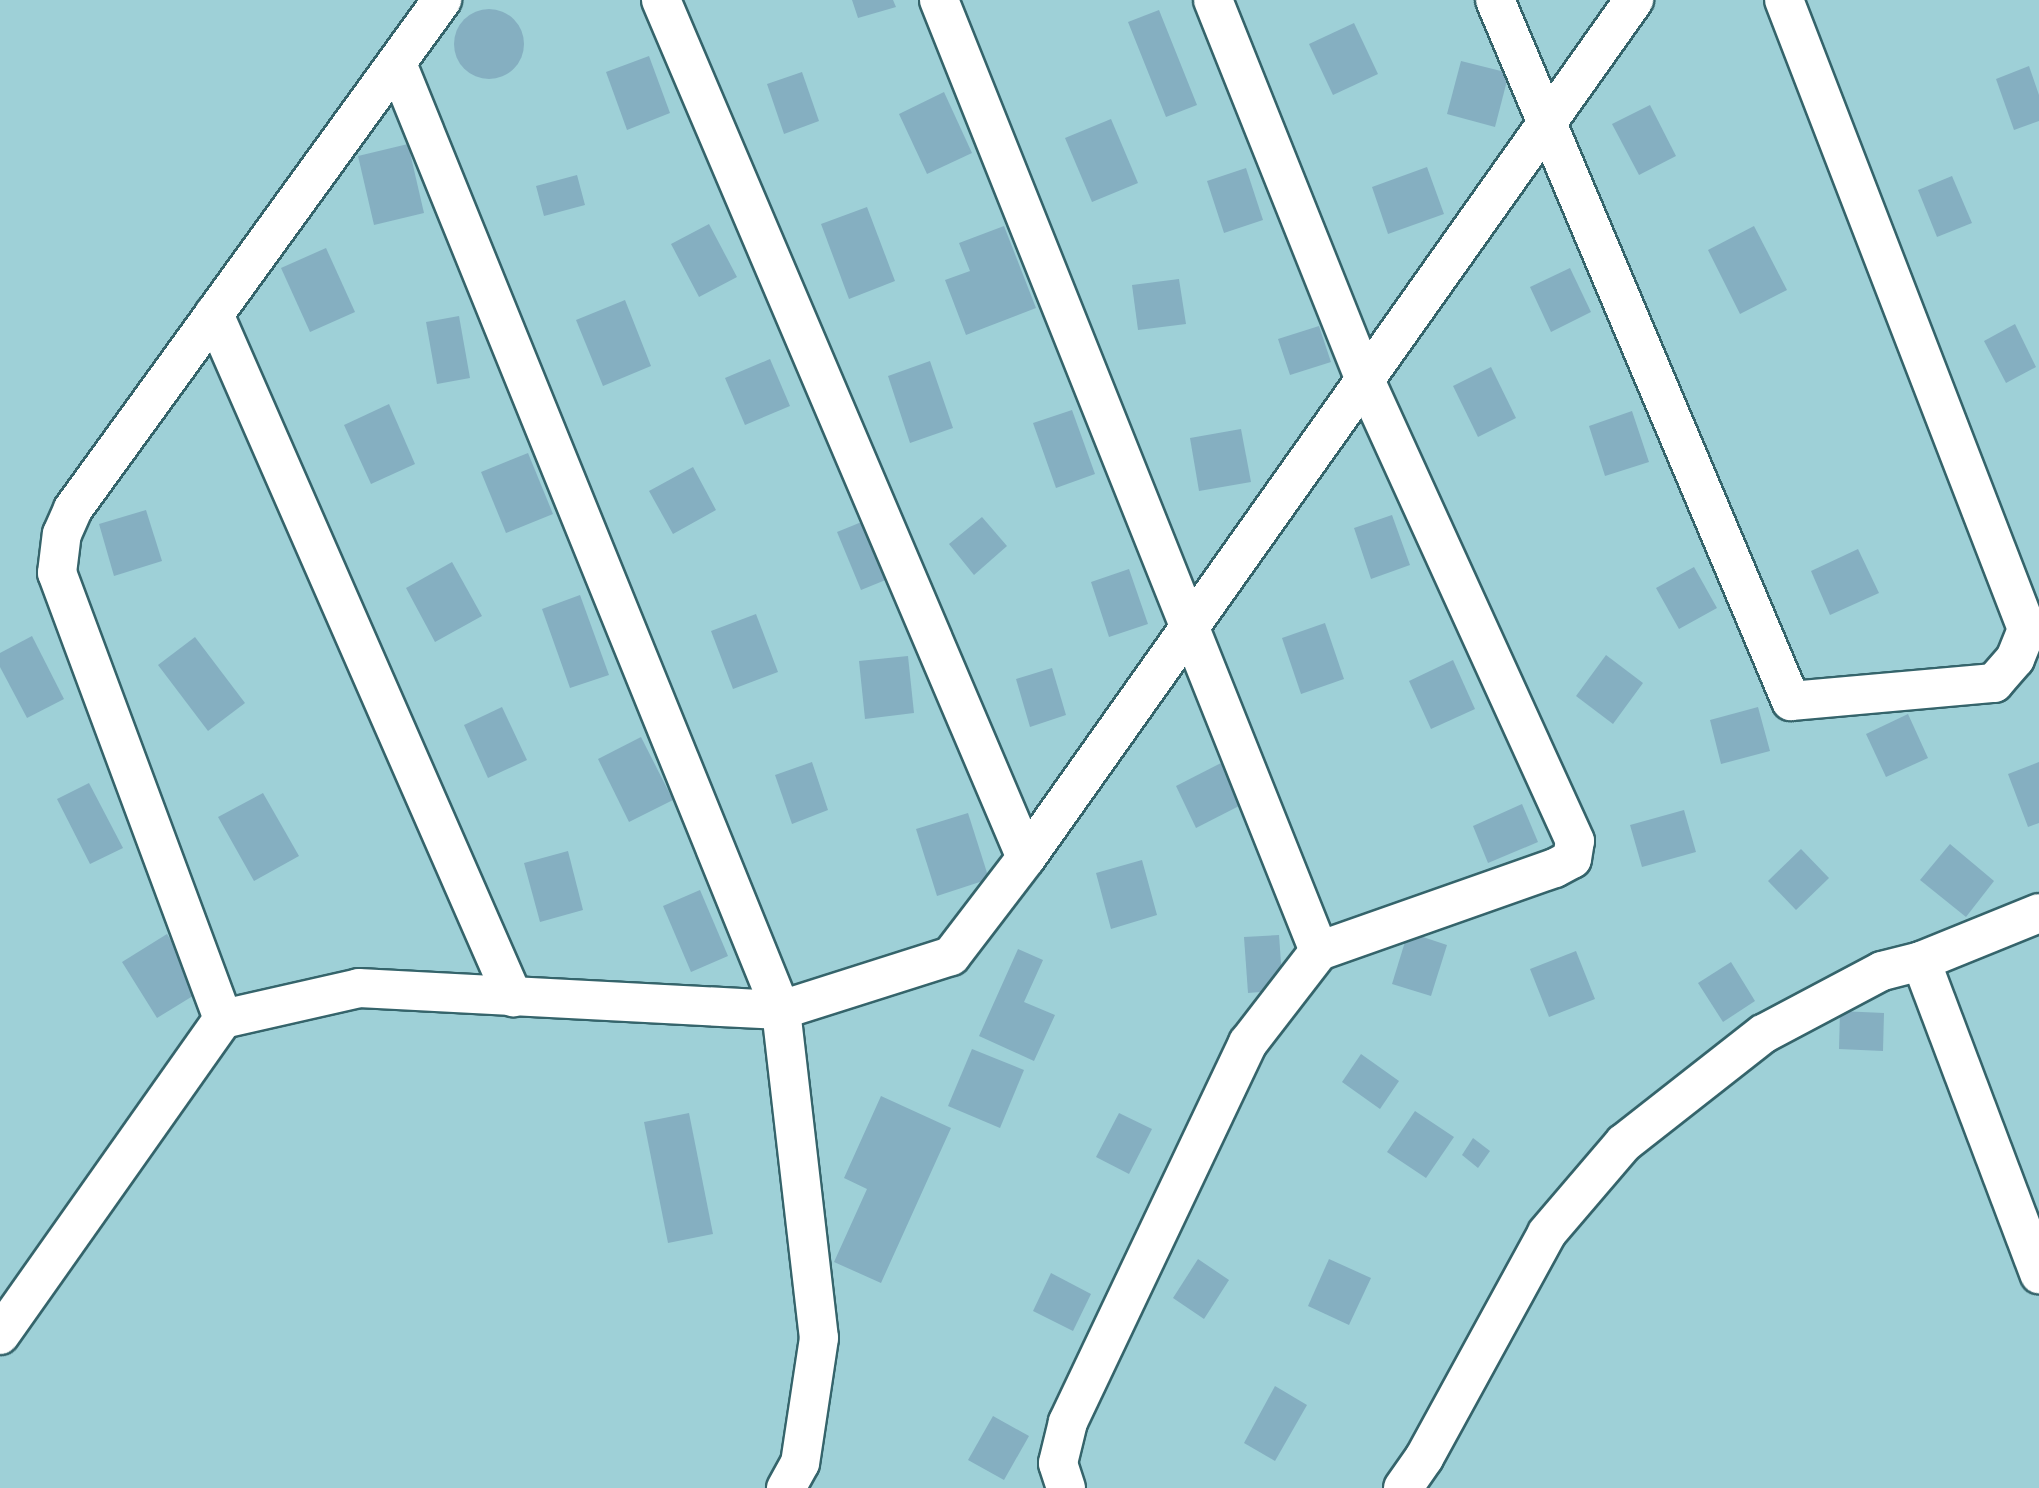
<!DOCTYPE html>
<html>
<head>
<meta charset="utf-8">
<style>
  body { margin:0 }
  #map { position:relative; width:2039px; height:1488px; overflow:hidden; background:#9ed0d7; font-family:Signika,sans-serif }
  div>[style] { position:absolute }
  .building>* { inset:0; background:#85afc1 }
  .round { border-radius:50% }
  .roads { filter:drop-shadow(2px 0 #35646b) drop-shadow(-2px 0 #35646b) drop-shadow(0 2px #35646b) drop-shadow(0 -2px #35646b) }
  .minor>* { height:38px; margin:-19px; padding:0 19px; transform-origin:19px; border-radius:19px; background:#fff }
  span { translate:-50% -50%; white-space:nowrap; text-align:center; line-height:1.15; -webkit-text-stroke:7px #9ed0d7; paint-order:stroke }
</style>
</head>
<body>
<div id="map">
  <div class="building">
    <i style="clip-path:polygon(852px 0,893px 0,896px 7px,858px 18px)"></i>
    <i class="round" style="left:454px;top:9px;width:70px;height:70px"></i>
    <i style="clip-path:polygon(1159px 10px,1197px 105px,1166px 117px,1128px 22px)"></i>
    <i style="clip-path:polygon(1354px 23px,1378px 74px,1333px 95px,1309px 44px)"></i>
    <i style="clip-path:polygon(649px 56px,670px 113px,627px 130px,606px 72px)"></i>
    <i style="clip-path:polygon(1461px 61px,1509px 73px,1495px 127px,1447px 114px)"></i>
    <i style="clip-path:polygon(2029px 66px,2039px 95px,2039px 121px,2014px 130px,1996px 79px)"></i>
    <i style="clip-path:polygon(802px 72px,819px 121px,784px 134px,767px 84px)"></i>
    <i style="clip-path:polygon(944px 92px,972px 153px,927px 174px,899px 114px)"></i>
    <i style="clip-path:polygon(1650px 105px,1676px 156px,1639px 175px,1612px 124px)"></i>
    <i style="clip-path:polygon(1111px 119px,1138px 183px,1092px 202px,1065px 138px)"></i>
    <i style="clip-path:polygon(408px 144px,424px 213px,374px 225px,358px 156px)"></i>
    <i style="clip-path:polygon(1427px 167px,1444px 214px,1388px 234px,1372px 187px)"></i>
    <i style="clip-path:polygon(1246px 168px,1263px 220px,1224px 233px,1207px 181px)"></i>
    <i style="clip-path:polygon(577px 175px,585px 205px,544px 216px,536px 186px)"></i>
    <i style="clip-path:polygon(1952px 176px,1972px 223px,1937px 237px,1918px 190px)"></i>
    <i style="clip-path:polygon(867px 207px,895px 281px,849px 299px,821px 224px)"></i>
    <i style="clip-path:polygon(709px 224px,737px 277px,699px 297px,671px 244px)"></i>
    <i style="clip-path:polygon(1004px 226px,1036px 308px,966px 335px,945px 280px,970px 271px,959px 243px)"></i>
    <i style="clip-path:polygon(1754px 226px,1787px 290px,1740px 314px,1708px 250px)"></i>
    <i style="clip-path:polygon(326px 248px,355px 312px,310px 332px,281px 268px)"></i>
    <i style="clip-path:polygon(1570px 268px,1591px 312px,1551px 332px,1530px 287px)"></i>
    <i style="clip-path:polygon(1179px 279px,1186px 324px,1138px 330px,1132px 285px)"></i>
    <i style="clip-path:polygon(625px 300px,651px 366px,603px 386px,576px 320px)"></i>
    <i style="clip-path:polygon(459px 316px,470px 378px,437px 384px,426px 322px)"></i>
    <i style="clip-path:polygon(2015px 324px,2036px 367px,2006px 383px,1984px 341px)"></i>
    <i style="clip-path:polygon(1319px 326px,1331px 362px,1290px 375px,1278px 339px)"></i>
    <i style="clip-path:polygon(770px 359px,790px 406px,745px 425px,725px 378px)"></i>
    <i style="clip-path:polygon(930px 361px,953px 428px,910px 443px,888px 376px)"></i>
    <i style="clip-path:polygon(1491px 367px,1516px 418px,1478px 437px,1453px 386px)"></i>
    <i style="clip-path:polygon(389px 404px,415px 464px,371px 484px,344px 425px)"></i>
    <i style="clip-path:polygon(1072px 410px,1095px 474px,1056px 488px,1033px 423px)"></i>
    <i style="clip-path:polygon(1632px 411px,1649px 462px,1605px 476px,1589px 426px)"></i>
    <i style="clip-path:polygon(1241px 429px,1251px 482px,1199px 491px,1190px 438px)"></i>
    <i style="clip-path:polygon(528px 453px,553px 514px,506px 533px,481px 472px)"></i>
    <i style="clip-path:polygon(693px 467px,716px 510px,673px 534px,649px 491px)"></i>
    <i style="clip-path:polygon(146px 510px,162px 561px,114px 576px,99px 524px)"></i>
    <i style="clip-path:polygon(1392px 515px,1410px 565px,1371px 579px,1354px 528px)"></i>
    <i style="clip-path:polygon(982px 517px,1007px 546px,974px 575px,949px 544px)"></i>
    <i style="clip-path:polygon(864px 521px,888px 579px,861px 590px,837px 532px)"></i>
    <i style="clip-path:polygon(1858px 549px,1879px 593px,1830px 615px,1811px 571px)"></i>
    <i style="clip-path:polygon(452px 562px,482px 616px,435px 642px,406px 588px)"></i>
    <i style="clip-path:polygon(1694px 567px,1717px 608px,1679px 629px,1656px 588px)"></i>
    <i style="clip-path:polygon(1129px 569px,1148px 624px,1109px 637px,1091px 582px)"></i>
    <i style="clip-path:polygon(580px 595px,609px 675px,570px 688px,542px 609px)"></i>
    <i style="clip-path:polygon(756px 614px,778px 672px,733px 689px,711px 631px)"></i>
    <i style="clip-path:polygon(1325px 623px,1344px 679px,1301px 694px,1282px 638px)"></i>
    <i style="clip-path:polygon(32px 636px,64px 699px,27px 718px,0 667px,0 653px)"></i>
    <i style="clip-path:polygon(195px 637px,245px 703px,208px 731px,158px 665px)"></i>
    <i style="clip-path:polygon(1606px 655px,1643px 683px,1613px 724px,1576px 696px)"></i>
    <i style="clip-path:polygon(908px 656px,914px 713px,865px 719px,859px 661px)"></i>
    <i style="clip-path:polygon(1453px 660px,1475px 709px,1431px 729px,1409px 681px)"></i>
    <i style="clip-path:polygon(1052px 668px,1066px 715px,1030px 727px,1016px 679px)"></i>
    <i style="clip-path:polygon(502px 707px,527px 760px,488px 778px,464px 725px)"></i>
    <i style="clip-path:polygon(1758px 707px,1770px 751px,1721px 764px,1710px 720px)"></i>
    <i style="clip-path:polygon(1908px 714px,1928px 758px,1886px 777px,1866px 734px)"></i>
    <i style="clip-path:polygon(641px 737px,673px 800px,629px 822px,598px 759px)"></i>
    <i style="clip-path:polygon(812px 762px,828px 810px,792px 824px,775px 775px)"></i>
    <i style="clip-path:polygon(2039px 762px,2039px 823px,2028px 827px,2008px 774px)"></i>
    <i style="clip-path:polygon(1221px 763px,1241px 805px,1196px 828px,1176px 786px)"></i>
    <i style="clip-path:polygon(89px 783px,123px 848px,90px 864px,57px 799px)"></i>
    <i style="clip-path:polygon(263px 793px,299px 856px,254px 881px,218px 817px)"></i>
    <i style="clip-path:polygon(1522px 804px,1538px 842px,1488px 863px,1473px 826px)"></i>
    <i style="clip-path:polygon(1684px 810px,1696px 852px,1642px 867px,1630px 825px)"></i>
    <i style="clip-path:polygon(968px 813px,989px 879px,937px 896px,916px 829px)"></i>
    <i style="clip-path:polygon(1950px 844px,1994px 881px,1966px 917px,1920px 880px)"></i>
    <i style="clip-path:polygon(1801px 849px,1829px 878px,1796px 910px,1768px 881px)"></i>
    <i style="clip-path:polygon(568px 851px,583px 910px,540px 922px,524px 863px)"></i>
    <i style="clip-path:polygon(1142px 860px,1157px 915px,1111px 929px,1096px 873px)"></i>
    <i style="clip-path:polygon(700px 890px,728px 956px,691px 972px,663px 906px)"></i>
    <i style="clip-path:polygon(1408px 932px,1447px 945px,1431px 996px,1392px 984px)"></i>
    <i style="clip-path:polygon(167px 934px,201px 991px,157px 1018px,122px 962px)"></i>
    <i style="clip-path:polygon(1279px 935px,1283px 990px,1248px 993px,1244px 937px)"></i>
    <i style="clip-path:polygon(1018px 949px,1043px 960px,1024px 1002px,1055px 1015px,1034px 1061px,979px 1036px)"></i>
    <i style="clip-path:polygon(1576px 951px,1595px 999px,1549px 1017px,1530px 969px)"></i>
    <i style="clip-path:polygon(1731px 962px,1755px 1001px,1723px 1022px,1698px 983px)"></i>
    <i style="clip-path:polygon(1840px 1011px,1884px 1013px,1883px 1051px,1839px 1049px)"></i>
    <i style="clip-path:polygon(972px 1049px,1024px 1070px,1000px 1128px,948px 1106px)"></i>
    <i style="clip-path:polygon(1361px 1054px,1399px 1081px,1380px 1109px,1342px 1082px)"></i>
    <i style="clip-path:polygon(881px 1096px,951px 1128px,881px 1283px,834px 1262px,867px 1189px,844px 1178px)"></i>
    <i style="clip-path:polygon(1415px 1111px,1454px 1137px,1426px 1178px,1387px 1152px)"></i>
    <i style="clip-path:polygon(689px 1113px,713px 1234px,668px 1243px,644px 1122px)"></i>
    <i style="clip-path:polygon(1119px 1113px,1152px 1129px,1129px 1174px,1096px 1157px)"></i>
    <i style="clip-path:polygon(1473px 1138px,1490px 1151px,1478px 1168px,1462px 1155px)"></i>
    <i style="clip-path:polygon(1198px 1259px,1229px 1280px,1204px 1319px,1173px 1298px)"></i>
    <i style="clip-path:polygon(1329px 1259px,1371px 1278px,1349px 1325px,1308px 1306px)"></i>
    <i style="clip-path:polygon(1051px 1273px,1091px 1294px,1073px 1331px,1033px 1311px)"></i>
    <i style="clip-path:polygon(1275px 1386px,1307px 1405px,1275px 1461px,1244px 1443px)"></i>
    <i style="clip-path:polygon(993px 1416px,1029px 1436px,1004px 1480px,968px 1460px)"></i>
  </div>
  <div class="roads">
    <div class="minor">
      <i style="left:661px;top:0;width:932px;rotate:66.95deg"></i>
      <i style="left:939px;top:0;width:1024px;rotate:68.22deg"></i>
      <i style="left:1319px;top:951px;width:250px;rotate:-19.4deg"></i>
      <i style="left:1555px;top:868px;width:19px;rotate:-28deg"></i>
      <i style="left:1572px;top:859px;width:18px;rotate:-81deg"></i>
      <i style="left:1575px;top:841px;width:507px;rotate:-114.49deg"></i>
      <i style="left:1365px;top:380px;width:409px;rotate:-111.8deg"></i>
      <i style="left:1495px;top:0;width:761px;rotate:67.11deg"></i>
      <i style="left:1791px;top:701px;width:204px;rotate:-5.1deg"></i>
      <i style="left:1994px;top:683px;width:32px;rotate:-49deg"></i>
      <i style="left:2015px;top:659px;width:32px;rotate:-68deg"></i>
      <i style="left:2027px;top:629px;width:674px;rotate:-111.12deg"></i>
      <i style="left:398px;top:66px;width:1019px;rotate:67.92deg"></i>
      <i style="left:781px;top:1010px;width:330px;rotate:83.4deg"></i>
      <i style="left:819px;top:1338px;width:126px;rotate:98.6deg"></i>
      <i style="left:800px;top:1463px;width:29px;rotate:119deg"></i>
      <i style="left:214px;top:314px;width:746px;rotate:66.36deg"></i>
      <i style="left:1921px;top:961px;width:335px;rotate:69.3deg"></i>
      <i style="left:223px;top:1019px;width:476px;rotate:-110.4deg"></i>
      <i style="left:57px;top:573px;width:39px;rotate:-83deg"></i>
      <i style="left:62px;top:534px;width:27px;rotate:-66deg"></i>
      <i style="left:73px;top:509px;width:629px;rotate:-54.06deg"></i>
      <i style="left:0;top:1335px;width:387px;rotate:-54.8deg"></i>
      <i style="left:223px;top:1019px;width:139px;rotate:-12.8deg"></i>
      <i style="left:359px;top:988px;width:423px;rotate:3deg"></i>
      <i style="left:781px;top:1010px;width:178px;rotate:-17.6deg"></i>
      <i style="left:951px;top:956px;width:123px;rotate:-52.6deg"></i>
      <i style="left:1026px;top:858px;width:1052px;rotate:-54.68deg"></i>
      <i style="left:1066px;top:1488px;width:26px;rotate:-108deg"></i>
      <i style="left:1058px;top:1463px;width:42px;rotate:-76.3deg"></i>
      <i style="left:1068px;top:1422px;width:420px;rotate:-64.6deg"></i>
      <i style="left:1248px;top:1043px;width:116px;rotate:-52.3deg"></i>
      <i style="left:1403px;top:1488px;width:37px;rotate:-55deg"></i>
      <i style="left:1424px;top:1458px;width:256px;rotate:-61.3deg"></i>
      <i style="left:1547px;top:1233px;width:118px;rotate:-49.5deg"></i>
      <i style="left:1624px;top:1143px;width:177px;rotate:-38.1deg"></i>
      <i style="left:1763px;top:1034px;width:135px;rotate:-27.9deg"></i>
      <i style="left:1882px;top:971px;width:40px;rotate:-14.4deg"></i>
      <i style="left:1921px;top:961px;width:127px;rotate:-22.1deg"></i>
    </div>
  </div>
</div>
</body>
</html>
